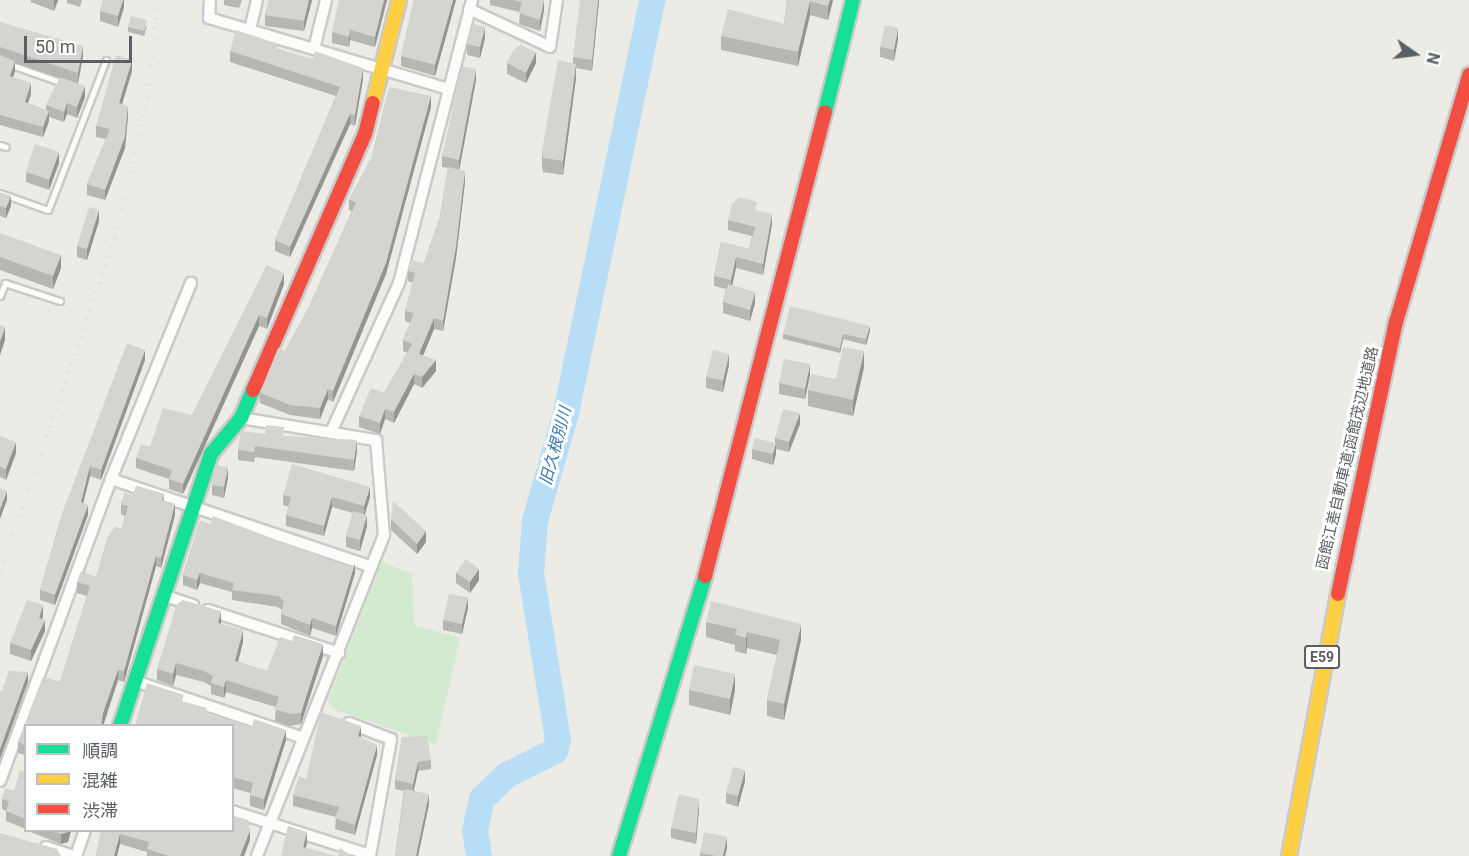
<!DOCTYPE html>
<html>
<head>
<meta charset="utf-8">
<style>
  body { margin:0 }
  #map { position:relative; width:1469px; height:856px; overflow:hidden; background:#ecebe5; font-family:Roboto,"Noto Sans JP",sans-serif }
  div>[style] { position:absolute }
  .green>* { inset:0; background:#d2eace }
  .river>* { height:26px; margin:-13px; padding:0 13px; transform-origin:13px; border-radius:13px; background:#b8def7 }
  .roads { filter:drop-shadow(2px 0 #c9cac9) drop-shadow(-2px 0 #c9cac9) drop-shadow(0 2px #c9cac9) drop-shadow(0 -2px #c9cac9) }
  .lane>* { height:5px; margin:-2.5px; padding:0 2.5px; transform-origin:2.5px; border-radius:2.5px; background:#fcfcfb }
  .street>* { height:10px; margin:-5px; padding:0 5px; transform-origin:5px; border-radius:5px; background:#fcfcfb }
  .fast>* { height:14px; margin:-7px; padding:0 7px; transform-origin:7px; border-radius:7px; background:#16e098 }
  .slow>* { height:14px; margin:-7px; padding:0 7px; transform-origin:7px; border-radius:7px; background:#ffcf43 }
  .jam>* { height:14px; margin:-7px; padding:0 7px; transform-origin:7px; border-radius:7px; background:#f24e42 }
  .rail>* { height:4.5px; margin-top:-2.25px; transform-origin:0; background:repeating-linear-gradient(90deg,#e3e2e2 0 1.5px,transparent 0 9.5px) }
  .wall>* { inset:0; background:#b6b6b3 }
  .shaded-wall>* { inset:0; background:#949492 }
  .building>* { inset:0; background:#d4d4d0 }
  span { translate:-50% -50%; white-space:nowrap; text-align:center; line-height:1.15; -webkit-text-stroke:6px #fff; paint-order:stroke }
  .shield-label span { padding:2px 4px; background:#fff; border:2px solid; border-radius:4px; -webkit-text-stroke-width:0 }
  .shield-label { font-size:14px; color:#5a5f64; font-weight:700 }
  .street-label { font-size:15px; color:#5a5f64 }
  .water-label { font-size:16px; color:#3578ba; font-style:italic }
  .legend { position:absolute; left:24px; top:724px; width:210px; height:108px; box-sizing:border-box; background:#fff; border:2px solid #bdbfc1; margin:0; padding:8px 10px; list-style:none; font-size:18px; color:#5a5f64 }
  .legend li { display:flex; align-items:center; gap:12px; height:30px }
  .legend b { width:30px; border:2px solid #bdbfc1 }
  .north { position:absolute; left:1385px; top:24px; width:60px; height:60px; -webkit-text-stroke:4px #fff; paint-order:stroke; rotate:104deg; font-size:16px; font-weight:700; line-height:24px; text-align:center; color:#5a5f64 }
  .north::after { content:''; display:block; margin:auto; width:21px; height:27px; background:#5a5f64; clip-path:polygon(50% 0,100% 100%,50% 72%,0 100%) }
  .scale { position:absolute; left:24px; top:36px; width:108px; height:27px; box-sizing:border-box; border:3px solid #5a5f64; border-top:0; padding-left:8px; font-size:18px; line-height:21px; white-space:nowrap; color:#5a5f64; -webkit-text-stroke:4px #fff; paint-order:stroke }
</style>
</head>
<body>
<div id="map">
  <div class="green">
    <i style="clip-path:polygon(382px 562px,412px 574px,414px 625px,460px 638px,436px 744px,335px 710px,328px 700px)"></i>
  </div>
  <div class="river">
    <i style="left:479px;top:856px;width:25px;rotate:-99deg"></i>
    <i style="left:475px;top:831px;width:33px;rotate:-78deg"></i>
    <i style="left:482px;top:799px;width:35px;rotate:-44deg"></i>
    <i style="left:507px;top:775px;width:54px;rotate:-26.6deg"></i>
    <i style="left:555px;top:751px;width:11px;rotate:-75deg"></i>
    <i style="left:558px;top:740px;width:168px;rotate:-99.2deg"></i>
    <i style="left:531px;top:574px;width:53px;rotate:-85.7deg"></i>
    <i style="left:535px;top:521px;width:112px;rotate:-74deg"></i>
    <i style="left:566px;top:413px;width:422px;rotate:-78.2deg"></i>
  </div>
  <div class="roads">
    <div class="lane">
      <i style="left:0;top:61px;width:67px;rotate:19.2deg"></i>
      <i style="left:0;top:145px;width:6px;rotate:18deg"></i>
      <i style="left:0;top:193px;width:51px;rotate:19.5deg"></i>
      <i style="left:48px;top:210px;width:161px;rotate:-68.9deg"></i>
      <i style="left:0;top:296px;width:14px;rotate:-69deg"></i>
      <i style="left:5px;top:283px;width:58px;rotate:18.1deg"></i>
    </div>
    <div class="street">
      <i style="left:210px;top:0;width:18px;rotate:93deg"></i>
      <i style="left:209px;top:18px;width:249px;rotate:16.5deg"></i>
      <i style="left:469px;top:9px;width:89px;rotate:25.1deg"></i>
      <i style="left:550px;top:47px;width:48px;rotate:-81.5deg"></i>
      <i style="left:250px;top:30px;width:31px;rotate:-77deg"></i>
      <i style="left:314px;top:49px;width:50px;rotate:-76.2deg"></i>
      <i style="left:241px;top:418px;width:137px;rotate:9.3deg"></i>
      <i style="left:376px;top:440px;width:95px;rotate:85.2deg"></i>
      <i style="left:384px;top:535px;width:345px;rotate:111.6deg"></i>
      <i style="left:332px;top:430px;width:162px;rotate:-65.5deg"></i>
      <i style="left:399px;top:283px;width:292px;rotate:-75.5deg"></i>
      <i style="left:111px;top:479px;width:275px;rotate:18.6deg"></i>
      <i style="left:162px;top:595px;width:33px;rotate:18deg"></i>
      <i style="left:208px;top:610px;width:138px;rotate:18.2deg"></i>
      <i style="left:135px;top:681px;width:177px;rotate:18.7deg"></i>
      <i style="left:349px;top:723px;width:45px;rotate:20.9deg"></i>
      <i style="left:391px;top:739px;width:119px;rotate:100.2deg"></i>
      <i style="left:0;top:781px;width:322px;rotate:-69.8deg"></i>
      <i style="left:111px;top:479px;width:212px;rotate:-67.8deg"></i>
      <i style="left:232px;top:811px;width:145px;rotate:17.7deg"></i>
      <i style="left:46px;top:847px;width:28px;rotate:18deg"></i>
      <i style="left:76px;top:856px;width:28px;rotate:-71deg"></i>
    </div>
    <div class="fast">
      <i style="left:825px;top:112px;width:115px;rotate:-76deg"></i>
      <i style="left:120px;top:726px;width:287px;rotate:-71.5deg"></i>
      <i style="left:211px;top:454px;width:47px;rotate:-50.2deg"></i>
      <i style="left:241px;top:418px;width:30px;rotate:-67deg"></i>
      <i style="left:619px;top:856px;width:293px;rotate:-72.9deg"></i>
    </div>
    <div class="slow">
      <i style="left:373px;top:103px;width:106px;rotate:-75.8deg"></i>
      <i style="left:1289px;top:856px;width:267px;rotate:-79.4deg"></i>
    </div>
    <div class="jam">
      <i style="left:253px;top:390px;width:279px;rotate:-66.4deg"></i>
      <i style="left:365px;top:134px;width:32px;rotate:-76deg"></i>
      <i style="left:705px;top:576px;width:479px;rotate:-75.5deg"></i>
      <i style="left:1338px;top:594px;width:278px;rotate:-78deg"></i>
      <i style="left:1396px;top:322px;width:258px;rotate:-73.5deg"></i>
    </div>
  </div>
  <div class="rail">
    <i style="left:0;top:571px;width:353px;rotate:-71deg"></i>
    <i style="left:115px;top:237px;width:146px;rotate:-76.9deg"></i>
    <i style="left:148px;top:95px;width:95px;rotate:-84.6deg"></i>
  </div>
  <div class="wall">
    <i style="clip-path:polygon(31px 0,58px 0,54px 11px,31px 2px)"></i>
    <i style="clip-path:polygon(67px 0,82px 0,80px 7px,67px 3px)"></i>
    <i style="clip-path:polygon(124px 0,124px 7px,118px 27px,100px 21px,100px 11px)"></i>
    <i style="clip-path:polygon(224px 0,242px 0,239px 8px,224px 5px)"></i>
    <i style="clip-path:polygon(269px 0,312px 0,304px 31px,265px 26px,265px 15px)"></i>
    <i style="clip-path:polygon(387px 0,375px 47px,350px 40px,349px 47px,332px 43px,332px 32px)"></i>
    <i style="clip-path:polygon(414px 0,456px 0,435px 76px,401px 66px,401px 56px)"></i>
    <i style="clip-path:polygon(490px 0,544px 0,544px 10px,540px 31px,519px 24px,520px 12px,490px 5px)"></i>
    <i style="clip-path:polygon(599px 0,592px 71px,576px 68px,576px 78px,563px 175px,543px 172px,542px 165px,542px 151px,573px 64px,573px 57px)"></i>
    <i style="clip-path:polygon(787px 0,833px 0,828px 20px,810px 15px,798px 66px,721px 50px,721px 36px,784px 24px)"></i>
    <i style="clip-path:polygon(evenodd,0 22px,83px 56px,78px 83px,85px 97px,77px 118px,67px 114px,64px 122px,49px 117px,49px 121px,43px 137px,0 125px,0 22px,15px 63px,60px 78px,46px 105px,46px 110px,28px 103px,31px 94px,13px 77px,15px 71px,15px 63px)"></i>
    <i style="clip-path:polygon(147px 26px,144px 36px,128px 32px,128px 27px)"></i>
    <i style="clip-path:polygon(485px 38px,480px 58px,467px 55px,467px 44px)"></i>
    <i style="clip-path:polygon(898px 39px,894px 61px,880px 57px,880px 47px)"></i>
    <i style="clip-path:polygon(278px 49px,363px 79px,355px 126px,350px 124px,290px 257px,275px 251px,275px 240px,336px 96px,230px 62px,230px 51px)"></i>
    <i style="clip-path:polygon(507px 63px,536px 63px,526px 83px,507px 74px)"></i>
    <i style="clip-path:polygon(132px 71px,122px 104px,128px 116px,125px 148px,105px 200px,87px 195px,87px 184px,106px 139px,96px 137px,96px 126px)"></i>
    <i style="clip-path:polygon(476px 80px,459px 170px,465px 182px,456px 258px,443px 331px,434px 329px,423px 356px,436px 371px,422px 388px,414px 384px,394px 423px,385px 419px,380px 434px,359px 427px,359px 416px,384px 393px,407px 353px,403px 351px,403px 340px,410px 323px,405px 321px,405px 311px,413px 283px,408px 281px,408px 271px,424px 263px,440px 216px,448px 168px,442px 167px,442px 156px)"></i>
    <i style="clip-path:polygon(431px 107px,386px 274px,333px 402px,328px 399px,320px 419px,290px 415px,260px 403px,260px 393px,285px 351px,308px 309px,352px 211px,349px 210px,349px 199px)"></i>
    <i style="clip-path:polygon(59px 163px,49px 190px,26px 182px,26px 172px)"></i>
    <i style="clip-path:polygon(0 192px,11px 206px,6px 218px,0 216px)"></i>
    <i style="clip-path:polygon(757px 211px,772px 224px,763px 275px,736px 268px,732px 285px,755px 303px,750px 321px,723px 313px,723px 302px,726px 289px,714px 286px,714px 276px,721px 242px,749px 249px,752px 236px,728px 230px,728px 220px)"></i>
    <i style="clip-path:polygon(99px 221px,87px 260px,77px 257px,77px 246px)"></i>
    <i style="clip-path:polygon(0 233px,61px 268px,53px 289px,0 270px)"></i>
    <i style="clip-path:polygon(267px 265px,284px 284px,267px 329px,259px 326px,183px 494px,169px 489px,169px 479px,136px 468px,136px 458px,192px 415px)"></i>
    <i style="clip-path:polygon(870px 331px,866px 345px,843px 339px,840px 353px,783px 339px,783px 334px)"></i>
    <i style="clip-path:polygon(145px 360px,101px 480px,90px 476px,83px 503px,88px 515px,55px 605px,40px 600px,40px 590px,63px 511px)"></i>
    <i style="clip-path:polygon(729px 365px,723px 392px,706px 388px,706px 377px)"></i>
    <i style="clip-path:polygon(864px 367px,853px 416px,808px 406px,808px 390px)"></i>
    <i style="clip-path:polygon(810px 375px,805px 399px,779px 394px,779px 383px)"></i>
    <i style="clip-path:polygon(800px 424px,789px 452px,776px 449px,776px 454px,773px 465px,752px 459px,752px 449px,775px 443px,775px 438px)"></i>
    <i style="clip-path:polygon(265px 434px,284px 436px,357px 451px,354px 471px,255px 457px,254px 462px,238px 460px,238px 450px)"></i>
    <i style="clip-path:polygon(0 436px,16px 453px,6px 480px,0 477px)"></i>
    <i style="clip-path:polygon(228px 478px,224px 498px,212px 495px,212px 485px)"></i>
    <i style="clip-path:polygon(136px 486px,164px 494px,164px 501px,175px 504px,175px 515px,161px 568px,156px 566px,124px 682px,118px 680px,103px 726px,26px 726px,26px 755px,18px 753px,18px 742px,43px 677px,60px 682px,87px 596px,77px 593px,77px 582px,81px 572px,96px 577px,108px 537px,115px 527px,122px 529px,125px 516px,121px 514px,121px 504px,125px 493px,133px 496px)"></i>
    <i style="clip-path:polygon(283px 495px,370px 497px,365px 514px,367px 526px,360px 551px,346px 547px,346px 536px,353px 513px,332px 507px,324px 536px,286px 526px,286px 515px,289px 507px,283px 505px)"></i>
    <i style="clip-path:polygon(391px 519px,426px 542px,417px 554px,391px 530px)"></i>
    <i style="clip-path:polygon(200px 521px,355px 573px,336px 636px,312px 628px,310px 636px,281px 624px,281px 614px,282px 610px,278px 607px,232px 600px,232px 592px,200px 583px,197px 590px,183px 585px,183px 575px)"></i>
    <i style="clip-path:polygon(456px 573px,479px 580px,470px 593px,456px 583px)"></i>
    <i style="clip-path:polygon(468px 608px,462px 634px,443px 630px,443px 620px)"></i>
    <i style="clip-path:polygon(43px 616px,42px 619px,45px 631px,31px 661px,10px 654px,10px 643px)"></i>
    <i style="clip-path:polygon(706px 622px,801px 639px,784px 720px,767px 716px,767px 700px,777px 655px,747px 648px,746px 654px,735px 651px,735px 645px,706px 637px)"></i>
    <i style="clip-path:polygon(221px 624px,243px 642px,238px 662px,267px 671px,323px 656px,301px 724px,290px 726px,275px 721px,276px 707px,226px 692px,224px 698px,211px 694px,211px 686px,204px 682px,176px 675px,173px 686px,157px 680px,157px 669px)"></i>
    <i style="clip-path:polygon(689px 690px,735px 690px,730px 715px,689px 705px)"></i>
    <i style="clip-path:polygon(184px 702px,207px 715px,286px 740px,264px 810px,250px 806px,250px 793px,232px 788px,232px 726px,135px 726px)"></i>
    <i style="clip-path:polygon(361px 737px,377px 755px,355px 835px,335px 829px,336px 817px,293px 806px,293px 795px,306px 779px)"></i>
    <i style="clip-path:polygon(402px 737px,431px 760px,431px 769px,418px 771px,414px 790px,429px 804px,418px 856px,395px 856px,404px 791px,395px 789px,395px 780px)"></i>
    <i style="clip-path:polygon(26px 772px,26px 829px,6px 821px,6px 811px,2px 809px,2px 799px,14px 791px)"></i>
    <i style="clip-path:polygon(745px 781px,738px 807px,726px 803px,726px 793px)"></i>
    <i style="clip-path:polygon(699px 809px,696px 844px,671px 838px,671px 828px)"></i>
    <i style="clip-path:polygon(28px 831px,71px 831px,68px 842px,61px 844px)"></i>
    <i style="clip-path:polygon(101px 831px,250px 840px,244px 856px,147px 856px,147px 852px,120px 844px,117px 856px,96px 856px)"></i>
    <i style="clip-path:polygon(727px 848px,725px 856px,700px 856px,700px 853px)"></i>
  </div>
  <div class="shaded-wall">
    <i style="clip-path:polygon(54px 0,58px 0,54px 11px)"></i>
    <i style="clip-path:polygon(123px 0,124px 0,124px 7px,118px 27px,118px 16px)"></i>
    <i style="clip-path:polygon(309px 0,312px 0,304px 31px,304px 21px)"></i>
    <i style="clip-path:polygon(384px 0,387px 0,375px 47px,375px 37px)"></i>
    <i style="clip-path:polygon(453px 0,456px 0,435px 76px,435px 65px)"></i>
    <i style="clip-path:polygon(544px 0,544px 10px,540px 31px,540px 20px)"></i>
    <i style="clip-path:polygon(598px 0,599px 0,592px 71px,592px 60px)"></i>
    <i style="clip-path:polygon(830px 0,833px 0,828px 20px,828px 6px)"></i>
    <i style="clip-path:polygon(810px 1px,810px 15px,798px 66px,798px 52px)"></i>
    <i style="clip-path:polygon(485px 27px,485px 38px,480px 58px,480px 47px)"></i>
    <i style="clip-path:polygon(898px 28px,898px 39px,894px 61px,894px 50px)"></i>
    <i style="clip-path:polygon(350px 30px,350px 40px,349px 47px,349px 37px)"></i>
    <i style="clip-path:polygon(83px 46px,83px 56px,78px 83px,78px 73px)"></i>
    <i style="clip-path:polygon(536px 52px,536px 63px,526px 83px,526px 73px)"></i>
    <i style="clip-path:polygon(132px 60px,132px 71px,119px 114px,119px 103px)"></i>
    <i style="clip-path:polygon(15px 61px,15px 71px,10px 86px,10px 76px)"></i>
    <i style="clip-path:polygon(576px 64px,576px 78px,563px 175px,563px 161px)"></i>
    <i style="clip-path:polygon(363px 68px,363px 79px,355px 126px,355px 115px)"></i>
    <i style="clip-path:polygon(476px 69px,476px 80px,459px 171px,459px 160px)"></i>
    <i style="clip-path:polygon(31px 83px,31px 94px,25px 112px,25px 102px)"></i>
    <i style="clip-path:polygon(85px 86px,85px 97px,77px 118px,77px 107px)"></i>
    <i style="clip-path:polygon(431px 96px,431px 107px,386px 274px,333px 402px,333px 391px)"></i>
    <i style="clip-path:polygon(67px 103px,67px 114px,64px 122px,64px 112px)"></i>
    <i style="clip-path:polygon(128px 106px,128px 116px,125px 148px,105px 200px,105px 190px)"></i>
    <i style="clip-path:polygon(49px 111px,49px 121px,43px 137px,43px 127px)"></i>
    <i style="clip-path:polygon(350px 114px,350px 124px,290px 257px,290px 247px)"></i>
    <i style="clip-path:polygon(59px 152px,59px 163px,49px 190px,49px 180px)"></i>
    <i style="clip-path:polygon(465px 171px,465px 182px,456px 258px,443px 331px,443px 321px)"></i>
    <i style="clip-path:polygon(11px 196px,11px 206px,6px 218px,6px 208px)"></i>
    <i style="clip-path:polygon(99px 210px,99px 221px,87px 260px,87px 249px)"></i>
    <i style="clip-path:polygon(772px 214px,772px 224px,763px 275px,763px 264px)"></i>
    <i style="clip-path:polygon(61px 255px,61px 268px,53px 289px,53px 276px)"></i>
    <i style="clip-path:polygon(736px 257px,736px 268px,731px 291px,731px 280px)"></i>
    <i style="clip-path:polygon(284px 273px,284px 284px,267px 329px,267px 318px)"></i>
    <i style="clip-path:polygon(755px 292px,755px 303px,750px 321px,750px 310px)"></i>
    <i style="clip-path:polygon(259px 315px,259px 326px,183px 494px,183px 484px)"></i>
    <i style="clip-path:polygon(434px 318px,434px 329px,419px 365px,419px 354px)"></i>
    <i style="clip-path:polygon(870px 326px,870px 331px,866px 345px,866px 339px)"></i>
    <i style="clip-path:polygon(5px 327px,5px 340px,0 355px,0 341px)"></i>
    <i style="clip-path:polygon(843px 334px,843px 339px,840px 353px,840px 348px)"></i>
    <i style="clip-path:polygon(145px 350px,145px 360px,101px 480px,101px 470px)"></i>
    <i style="clip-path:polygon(864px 351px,864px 367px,853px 416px,853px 400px)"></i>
    <i style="clip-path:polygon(729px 354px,729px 365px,723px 392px,723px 381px)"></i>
    <i style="clip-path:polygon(436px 360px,436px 371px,422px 388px,422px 377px)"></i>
    <i style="clip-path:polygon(810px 364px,810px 375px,805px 399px,805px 389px)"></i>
    <i style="clip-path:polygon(414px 374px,414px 384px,394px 423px,394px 412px)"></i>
    <i style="clip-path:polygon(328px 389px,328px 399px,320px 419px,320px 408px)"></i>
    <i style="clip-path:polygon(385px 409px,385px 419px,380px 434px,380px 423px)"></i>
    <i style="clip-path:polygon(800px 413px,800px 424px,789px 452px,789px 442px)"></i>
    <i style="clip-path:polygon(357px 440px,357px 451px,354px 471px,354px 460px)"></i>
    <i style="clip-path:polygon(16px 442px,16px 453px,6px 480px,6px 469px)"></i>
    <i style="clip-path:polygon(776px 443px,776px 454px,773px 465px,773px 454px)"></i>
    <i style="clip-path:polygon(90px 466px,90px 476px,81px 512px,81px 502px)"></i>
    <i style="clip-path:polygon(228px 467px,228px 478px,224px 498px,224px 487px)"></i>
    <i style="clip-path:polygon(370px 487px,370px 497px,364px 517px,364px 506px)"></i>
    <i style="clip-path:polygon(7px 491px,7px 500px,0 519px,0 509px)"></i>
    <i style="clip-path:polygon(332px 497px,332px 507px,324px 536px,324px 526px)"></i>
    <i style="clip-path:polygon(175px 504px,175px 515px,161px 568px,161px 558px)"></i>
    <i style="clip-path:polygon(88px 505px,88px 515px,55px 605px,55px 595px)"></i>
    <i style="clip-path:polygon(367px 515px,367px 526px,360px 551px,360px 540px)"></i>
    <i style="clip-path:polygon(426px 531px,426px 542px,417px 554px,417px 544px)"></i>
    <i style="clip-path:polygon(156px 556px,156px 566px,124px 682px,124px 671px)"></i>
    <i style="clip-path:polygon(355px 563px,355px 573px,336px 636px,336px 626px)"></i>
    <i style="clip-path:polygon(479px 569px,479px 580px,470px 593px,470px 582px)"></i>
    <i style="clip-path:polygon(200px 573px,200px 583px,197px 590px,197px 580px)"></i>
    <i style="clip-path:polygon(468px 597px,468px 608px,462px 634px,462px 624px)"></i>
    <i style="clip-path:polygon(43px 605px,43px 616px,39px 628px,39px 618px)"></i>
    <i style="clip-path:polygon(221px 611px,221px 623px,218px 635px,218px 623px)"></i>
    <i style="clip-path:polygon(312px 618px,312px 628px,310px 636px,310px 625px)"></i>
    <i style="clip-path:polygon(45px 620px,45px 631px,31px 661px,31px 650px)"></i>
    <i style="clip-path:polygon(801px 624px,801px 639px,784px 720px,784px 704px)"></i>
    <i style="clip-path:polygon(243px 630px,243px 642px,235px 672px,235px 661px)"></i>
    <i style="clip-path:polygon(747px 632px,747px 648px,746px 654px,746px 638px)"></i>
    <i style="clip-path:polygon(323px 644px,323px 656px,301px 724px,301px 713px)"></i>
    <i style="clip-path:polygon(176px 663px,176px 675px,173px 686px,173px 674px)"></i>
    <i style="clip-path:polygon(118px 670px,118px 680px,103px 726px,101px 726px,103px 713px)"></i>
    <i style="clip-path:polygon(28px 672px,28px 682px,0 759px,0 749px)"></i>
    <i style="clip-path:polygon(735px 674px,735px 690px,730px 715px,730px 699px)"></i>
    <i style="clip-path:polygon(226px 680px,226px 692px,224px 698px,224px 687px)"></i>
    <i style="clip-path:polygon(361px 726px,361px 736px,358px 746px,358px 736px)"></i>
    <i style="clip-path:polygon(286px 730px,286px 740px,264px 810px,264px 799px)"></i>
    <i style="clip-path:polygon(377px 745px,377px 755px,355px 835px,355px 825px)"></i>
    <i style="clip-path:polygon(418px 762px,418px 771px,413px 793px,413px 784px)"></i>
    <i style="clip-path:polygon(745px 770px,745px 781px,738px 807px,738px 796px)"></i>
    <i style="clip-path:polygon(429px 794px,429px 804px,418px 856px,416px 856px)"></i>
    <i style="clip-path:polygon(699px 799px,699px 809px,696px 844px,696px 833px)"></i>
    <i style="clip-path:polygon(250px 830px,250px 840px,244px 856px,240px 856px)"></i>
    <i style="clip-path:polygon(68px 831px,71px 831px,68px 842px,61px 844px,61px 834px)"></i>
    <i style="clip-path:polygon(307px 832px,307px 843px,304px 856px,303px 847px)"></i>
    <i style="clip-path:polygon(120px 834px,120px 844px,117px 856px,114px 856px)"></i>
    <i style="clip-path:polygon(727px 837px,727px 848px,725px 856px,723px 856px)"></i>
  </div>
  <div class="building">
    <i style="clip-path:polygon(103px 0,123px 0,118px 16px,100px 11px)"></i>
    <i style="clip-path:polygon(269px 0,309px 0,304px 21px,265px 15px)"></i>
    <i style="clip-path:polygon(339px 0,384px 0,375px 37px,350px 30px,349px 37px,332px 32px)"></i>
    <i style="clip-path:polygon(414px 0,453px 0,435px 65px,401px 56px)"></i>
    <i style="clip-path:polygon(513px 0,544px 0,540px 20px,519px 13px,522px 2px)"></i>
    <i style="clip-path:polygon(580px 0,598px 0,592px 60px,573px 57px)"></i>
    <i style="clip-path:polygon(787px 0,830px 0,828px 6px,810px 1px,798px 52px,721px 36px,728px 9px,784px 24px)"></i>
    <i style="clip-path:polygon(131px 16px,147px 20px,144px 31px,128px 27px)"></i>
    <i style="clip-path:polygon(0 22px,83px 46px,78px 73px,0 47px)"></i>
    <i style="clip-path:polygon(473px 24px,485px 27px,480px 47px,467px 44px)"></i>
    <i style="clip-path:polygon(885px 25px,898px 28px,894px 50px,880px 47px)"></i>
    <i style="clip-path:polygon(236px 30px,278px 44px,277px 49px,313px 59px,315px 51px,363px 68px,355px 115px,350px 114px,290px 247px,275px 240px,340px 87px,230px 51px)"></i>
    <i style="clip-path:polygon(521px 45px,536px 52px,526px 73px,507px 63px,514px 49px)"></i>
    <i style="clip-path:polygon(0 55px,15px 61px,10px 76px,31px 83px,25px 102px,49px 111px,43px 127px,0 115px)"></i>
    <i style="clip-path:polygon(116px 55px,132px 60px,119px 103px,128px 106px,125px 137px,105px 190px,87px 184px,110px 129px,96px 126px)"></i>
    <i style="clip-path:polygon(558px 60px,576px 64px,563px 161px,543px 158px,542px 151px)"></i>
    <i style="clip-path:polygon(462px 66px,476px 69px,459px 160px,442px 156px)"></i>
    <i style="clip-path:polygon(60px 77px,85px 86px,77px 107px,67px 103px,64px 112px,46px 105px)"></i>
    <i style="clip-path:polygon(389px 87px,431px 96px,386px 263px,333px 391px,328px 389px,320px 408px,290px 405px,260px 393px,278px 348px,285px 351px,308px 309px,356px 203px,349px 199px,371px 158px)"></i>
    <i style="clip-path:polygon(35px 144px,59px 152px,49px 180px,26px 172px)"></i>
    <i style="clip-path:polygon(448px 167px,465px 171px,456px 247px,443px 321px,434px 318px,419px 354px,436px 360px,422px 377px,414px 374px,394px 412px,385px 409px,380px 423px,359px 416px,371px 388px,384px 393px,412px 344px,403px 340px,414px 313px,405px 311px,415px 273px,408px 271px,411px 260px,424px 263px,440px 216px)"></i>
    <i style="clip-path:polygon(0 192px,11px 196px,6px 208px,0 206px)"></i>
    <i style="clip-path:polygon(739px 197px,757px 202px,755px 210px,772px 214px,763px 264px,736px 257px,731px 280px,714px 276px,721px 242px,749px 249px,755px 227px,728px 220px,732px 204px)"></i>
    <i style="clip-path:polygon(89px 207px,99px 210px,87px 249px,77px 246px)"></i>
    <i style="clip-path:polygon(0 233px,61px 255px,53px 276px,0 257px)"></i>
    <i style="clip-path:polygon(267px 265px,284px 273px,267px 318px,259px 315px,183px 484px,169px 479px,172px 470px,136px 458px,141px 444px,150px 447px,163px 408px,192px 415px)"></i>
    <i style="clip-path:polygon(728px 284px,755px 292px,750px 310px,723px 302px)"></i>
    <i style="clip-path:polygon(790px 306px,870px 326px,866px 339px,843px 334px,840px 348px,783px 334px)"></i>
    <i style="clip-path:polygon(0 325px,5px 327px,0 341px)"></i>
    <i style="clip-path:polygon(127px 343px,145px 350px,101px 470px,90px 466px,81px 502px,88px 505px,55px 595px,40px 590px,63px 511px)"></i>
    <i style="clip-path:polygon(843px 347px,864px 351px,853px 400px,808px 390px,811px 374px,836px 379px)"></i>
    <i style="clip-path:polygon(713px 350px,729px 354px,723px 381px,706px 377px)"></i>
    <i style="clip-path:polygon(784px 359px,810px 364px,805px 389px,779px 383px)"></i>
    <i style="clip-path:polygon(783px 409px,800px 413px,789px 442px,775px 438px)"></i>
    <i style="clip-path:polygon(266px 425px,284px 427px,283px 436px,357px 440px,354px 460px,255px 446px,254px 452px,238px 450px,241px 431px,265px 434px)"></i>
    <i style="clip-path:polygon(0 436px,16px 442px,6px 469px,0 467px)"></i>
    <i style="clip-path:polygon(755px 438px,776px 443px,773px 454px,752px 449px)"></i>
    <i style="clip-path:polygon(292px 464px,370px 487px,364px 506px,332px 497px,324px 526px,286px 515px,291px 497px,283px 495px)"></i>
    <i style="clip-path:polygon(215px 465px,228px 467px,224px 487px,212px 485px)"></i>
    <i style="clip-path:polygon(136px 486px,164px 494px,162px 500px,175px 504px,161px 558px,156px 556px,124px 671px,118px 670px,103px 713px,101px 726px,26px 726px,26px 745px,18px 742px,43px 677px,60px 682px,90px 586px,77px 582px,81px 572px,96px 577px,108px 537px,115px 527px,122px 529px,128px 506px,121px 504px,125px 493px,133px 496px)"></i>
    <i style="clip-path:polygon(0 488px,7px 491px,0 509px)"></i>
    <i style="clip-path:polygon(393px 501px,426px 531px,417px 544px,391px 519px)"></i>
    <i style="clip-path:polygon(353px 511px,367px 515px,360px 540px,346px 536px)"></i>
    <i style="clip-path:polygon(213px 516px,330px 560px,352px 567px,355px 563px,336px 626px,312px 618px,310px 625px,281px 614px,284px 601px,278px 596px,232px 590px,234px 583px,200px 573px,197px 580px,183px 575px,200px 521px,210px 525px)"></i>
    <i style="clip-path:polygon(466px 559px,479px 569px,470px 582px,456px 573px)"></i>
    <i style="clip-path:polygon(449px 594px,468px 597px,462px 624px,443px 620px)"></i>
    <i style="clip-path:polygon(27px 600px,43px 605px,39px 618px,45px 620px,31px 650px,10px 643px)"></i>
    <i style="clip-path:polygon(183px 600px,221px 611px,218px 623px,243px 630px,235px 661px,267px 671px,280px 637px,292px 641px,294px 635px,323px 644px,301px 713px,290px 714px,275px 709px,279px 697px,226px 680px,224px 687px,211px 683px,213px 676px,204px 671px,176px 663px,173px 674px,157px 669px,177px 604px)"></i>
    <i style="clip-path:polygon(711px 601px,801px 624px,784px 704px,767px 700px,780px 640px,747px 632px,746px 638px,735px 635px,737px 629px,706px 622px)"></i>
    <i style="clip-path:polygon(694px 665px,735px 674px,730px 699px,689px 690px)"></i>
    <i style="clip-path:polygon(9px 671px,28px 672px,0 749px,0 691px,2px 691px)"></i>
    <i style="clip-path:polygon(147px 683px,184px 695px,182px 701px,207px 708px,205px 714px,252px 727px,254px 719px,286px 730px,264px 799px,250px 795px,253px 783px,232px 777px,232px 726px,135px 726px)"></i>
    <i style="clip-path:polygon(321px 712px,361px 726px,358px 736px,377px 745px,355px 825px,335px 818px,339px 807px,293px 795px,299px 776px,306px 779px)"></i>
    <i style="clip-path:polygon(427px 736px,431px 760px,418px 762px,413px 784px,395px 780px,402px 737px)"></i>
    <i style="clip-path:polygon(733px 767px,745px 770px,738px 796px,726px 793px)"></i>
    <i style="clip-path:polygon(20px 770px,26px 772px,26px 819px,6px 811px,9px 801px,2px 799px,5px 788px,14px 791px)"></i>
    <i style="clip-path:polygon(405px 789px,429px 794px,416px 856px,395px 856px)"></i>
    <i style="clip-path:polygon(679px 794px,699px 799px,696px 833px,671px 828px)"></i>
    <i style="clip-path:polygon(232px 815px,248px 820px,250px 830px,240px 856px,169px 856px,147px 849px,149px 842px,120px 834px,114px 856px,96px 856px,101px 831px,232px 831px)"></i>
    <i style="clip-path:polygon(288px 826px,307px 832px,303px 847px,336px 856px,281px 856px)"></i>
    <i style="clip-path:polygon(53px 831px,68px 831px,68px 832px,61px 834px)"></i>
    <i style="clip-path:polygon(704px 832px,727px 837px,723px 856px,716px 856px,700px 853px)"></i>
    <i style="clip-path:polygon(0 833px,57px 849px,61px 856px,0 856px)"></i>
    <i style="clip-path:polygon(340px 848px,352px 856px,338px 856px)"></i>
  </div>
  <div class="shield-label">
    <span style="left:1322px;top:657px">E59</span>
  </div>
  <div class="street-label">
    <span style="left:1348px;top:458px;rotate:-77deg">函館江差自動車道;函館茂辺地道路</span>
  </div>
  <div class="water-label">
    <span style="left:556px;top:446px;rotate:-75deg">旧久根別川</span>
  </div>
  <ul class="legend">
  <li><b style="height:8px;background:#16e098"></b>順調</li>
  <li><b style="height:8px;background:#ffcf43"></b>混雑</li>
  <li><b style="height:8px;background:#f24e42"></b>渋滞</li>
  </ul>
  <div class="north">N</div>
  <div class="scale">50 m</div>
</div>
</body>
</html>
